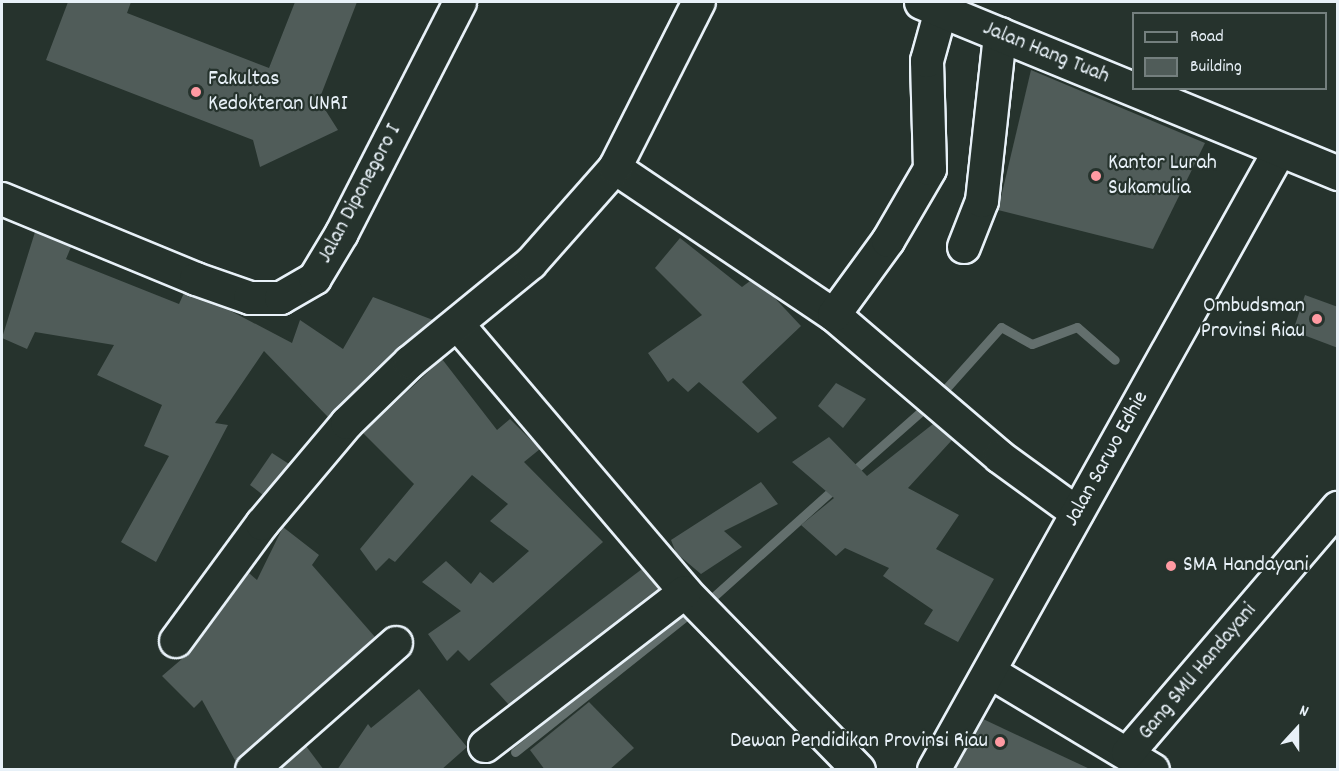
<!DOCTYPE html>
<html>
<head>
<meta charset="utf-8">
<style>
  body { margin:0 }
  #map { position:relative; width:1339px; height:771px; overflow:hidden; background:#26332d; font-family:Dekko,sans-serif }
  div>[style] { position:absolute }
  .stream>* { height:9px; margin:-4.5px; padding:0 4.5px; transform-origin:4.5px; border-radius:4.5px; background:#636f6d }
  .building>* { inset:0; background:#505c59 }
  .roads { filter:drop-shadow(2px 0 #e8f1f8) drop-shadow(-2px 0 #e8f1f8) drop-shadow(0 2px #e8f1f8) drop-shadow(0 -2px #e8f1f8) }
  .minor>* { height:32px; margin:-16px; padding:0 16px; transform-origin:16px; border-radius:16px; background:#26332d }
  .primary>* { height:33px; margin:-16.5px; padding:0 16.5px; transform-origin:16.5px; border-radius:16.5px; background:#26332d }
  .dots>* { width:16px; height:16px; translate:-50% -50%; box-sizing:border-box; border:3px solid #26332d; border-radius:50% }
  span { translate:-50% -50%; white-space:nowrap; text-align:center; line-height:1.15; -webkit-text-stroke:4.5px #26332d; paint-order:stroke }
  .street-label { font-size:22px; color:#e8f1f8 }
  .poi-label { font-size:22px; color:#e8f1f8 }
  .left { translate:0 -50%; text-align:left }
  .right { translate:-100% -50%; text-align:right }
  .frame { position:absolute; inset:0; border:3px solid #e8f1f8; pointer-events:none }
  .legend { position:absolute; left:1132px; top:12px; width:195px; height:78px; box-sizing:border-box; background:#26332d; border:2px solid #747f7e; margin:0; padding:8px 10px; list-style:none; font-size:18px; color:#e8f1f8 }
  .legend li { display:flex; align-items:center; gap:12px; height:30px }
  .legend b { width:30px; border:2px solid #747f7e }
  .north { position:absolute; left:1267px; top:699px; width:60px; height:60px; -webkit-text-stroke:4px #26332d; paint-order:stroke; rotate:21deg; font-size:16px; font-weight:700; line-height:24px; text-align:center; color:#e8f1f8 }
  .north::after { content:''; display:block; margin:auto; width:21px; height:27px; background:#e8f1f8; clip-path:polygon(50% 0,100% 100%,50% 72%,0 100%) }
</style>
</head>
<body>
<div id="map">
  <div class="stream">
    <i style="left:941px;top:394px;width:90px;rotate:-48.2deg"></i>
    <i style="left:1001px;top:327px;width:35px;rotate:29deg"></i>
    <i style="left:1032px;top:344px;width:48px;rotate:-20.7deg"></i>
    <i style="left:1077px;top:327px;width:50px;rotate:41deg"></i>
    <i style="left:849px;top:475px;width:106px;rotate:-41.5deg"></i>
    <i style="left:712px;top:598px;width:168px;rotate:-41.9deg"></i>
    <i style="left:515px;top:752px;width:217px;rotate:-38.5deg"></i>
  </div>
  <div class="building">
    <i style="clip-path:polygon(68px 2px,131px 2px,127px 13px,269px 68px,295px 2px,357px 2px,319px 100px,338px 130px,260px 167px,253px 140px,46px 60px)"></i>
    <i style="clip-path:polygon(1031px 70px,1205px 143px,1153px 249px,998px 210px)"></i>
    <i style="clip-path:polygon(35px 232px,71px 247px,66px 259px,179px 304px,184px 293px,227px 309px,292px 343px,300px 320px,343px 349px,373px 297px,433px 320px,328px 417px,264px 351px,215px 423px,228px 425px,156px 562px,121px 542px,169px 456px,144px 446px,162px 405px,97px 375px,114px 345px,35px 332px,27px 349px,2px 338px)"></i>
    <i style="clip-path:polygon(680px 238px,742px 287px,750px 281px,771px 294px,801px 326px,742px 382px,777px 418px,758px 433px,699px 382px,688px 392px,673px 378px,668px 382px,648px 353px,702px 315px,655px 268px)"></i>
    <i style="clip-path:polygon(1305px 295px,1338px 307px,1338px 348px,1293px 331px)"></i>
    <i style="clip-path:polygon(442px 359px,497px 430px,510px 419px,540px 449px,524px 462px,603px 542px,469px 661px,458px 650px,447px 661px,428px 634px,461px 611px,422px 582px,446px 561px,471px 584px,480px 572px,493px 583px,529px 551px,490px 521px,508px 504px,472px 475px,395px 562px,389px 558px,376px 571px,360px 549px,414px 484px,363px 433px)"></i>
    <i style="clip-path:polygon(836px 383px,866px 399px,843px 428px,818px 406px)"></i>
    <i style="clip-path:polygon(933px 424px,952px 440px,908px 488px,959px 515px,936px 549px,994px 579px,958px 642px,924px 624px,933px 610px,883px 576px,889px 568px,845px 548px,836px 556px,801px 525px,834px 498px,792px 462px,829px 437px,867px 476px)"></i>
    <i style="clip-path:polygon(272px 453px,289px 464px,263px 495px,250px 485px)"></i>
    <i style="clip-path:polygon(761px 482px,778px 504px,724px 531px,742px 547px,701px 574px,676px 553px,671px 540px)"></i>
    <i style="clip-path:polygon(283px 527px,319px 555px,312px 565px,375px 637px,236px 762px,202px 700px,194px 708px,162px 676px,190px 652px,249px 573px,257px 580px)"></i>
    <i style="clip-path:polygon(642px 569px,659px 589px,509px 705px,490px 684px)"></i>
    <i style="clip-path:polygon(419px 689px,467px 747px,441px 770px,337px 770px,368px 724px,371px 728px)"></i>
    <i style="clip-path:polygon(589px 702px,634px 748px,609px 770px,545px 770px,530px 750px)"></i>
    <i style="clip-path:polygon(983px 719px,1092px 770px,955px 770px)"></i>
    <i style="clip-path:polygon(306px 746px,324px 770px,280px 770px)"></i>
  </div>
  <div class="roads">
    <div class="minor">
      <i style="left:615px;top:168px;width:264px;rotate:33.9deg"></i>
      <i style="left:834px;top:315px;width:218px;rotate:40.5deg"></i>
      <i style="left:1000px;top:457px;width:95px;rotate:36deg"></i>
      <i style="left:2px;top:199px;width:210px;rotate:22.4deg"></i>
      <i style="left:196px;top:279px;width:57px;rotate:19.4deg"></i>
      <i style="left:250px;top:298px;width:31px"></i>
      <i style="left:281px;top:298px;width:39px;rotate:-30deg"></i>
      <i style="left:315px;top:278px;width:52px;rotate:-59deg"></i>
      <i style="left:342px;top:233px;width:259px;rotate:-62.9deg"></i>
      <i style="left:964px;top:247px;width:49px;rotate:-68.6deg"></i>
      <i style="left:982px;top:201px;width:168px;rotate:-83.8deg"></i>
      <i style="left:834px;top:315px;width:92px;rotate:-53.9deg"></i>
      <i style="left:888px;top:241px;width:83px;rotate:-59.7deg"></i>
      <i style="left:930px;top:169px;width:108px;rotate:-91.6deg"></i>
      <i style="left:927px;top:61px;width:53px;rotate:-74.6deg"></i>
      <i style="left:459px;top:326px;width:349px;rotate:49.6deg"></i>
      <i style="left:685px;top:592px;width:249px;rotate:45.7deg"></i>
      <i style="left:176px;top:641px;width:145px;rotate:-53.7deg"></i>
      <i style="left:262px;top:524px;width:132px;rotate:-49.9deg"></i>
      <i style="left:347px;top:423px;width:88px;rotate:-44.1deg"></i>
      <i style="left:410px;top:362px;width:156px;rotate:-39.3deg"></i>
      <i style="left:531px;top:263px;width:127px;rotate:-48.5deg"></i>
      <i style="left:615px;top:168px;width:186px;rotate:-63.2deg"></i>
      <i style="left:990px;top:672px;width:190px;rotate:31deg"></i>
      <i style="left:485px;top:746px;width:252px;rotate:-37.6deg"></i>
      <i style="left:1128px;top:753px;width:323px;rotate:-49.4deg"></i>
      <i style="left:252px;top:770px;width:192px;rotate:-41.4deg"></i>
      <i style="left:934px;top:770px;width:710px;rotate:-60.84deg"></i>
    </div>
    <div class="primary">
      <i style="left:921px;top:2px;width:451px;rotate:22.3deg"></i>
    </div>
  </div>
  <div class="dots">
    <i style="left:196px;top:92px;background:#ff9aa2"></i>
    <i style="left:1096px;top:176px;background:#ff9aa2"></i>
    <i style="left:1317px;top:319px;background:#ff9aa2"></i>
    <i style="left:1171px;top:566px;background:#ff9aa2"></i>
    <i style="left:1000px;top:742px;background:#ff9aa2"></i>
  </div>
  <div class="street-label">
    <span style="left:1046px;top:53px;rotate:22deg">Jalan Hang Tuah</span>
    <span style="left:360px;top:194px;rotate:-62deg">Jalan Diponegoro I</span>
    <span style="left:1107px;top:459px;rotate:-61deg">Jalan Sarwo Edhie</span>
    <span style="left:1198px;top:672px;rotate:-50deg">Gang SMU Handayani</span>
  </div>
  <div class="poi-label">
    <span class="left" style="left:208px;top:92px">Fakultas<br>Kedokteran UNRI</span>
    <span class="left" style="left:1108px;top:176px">Kantor Lurah<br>Sukamulia</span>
    <span class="right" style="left:1305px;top:319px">Ombudsman<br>Provinsi Riau</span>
    <span class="left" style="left:1183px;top:566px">SMA Handayani</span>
    <span class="right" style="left:988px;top:742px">Dewan Pendidikan Provinsi Riau</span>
  </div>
  <div class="frame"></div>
  <ul class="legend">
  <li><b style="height:8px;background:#26332d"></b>Road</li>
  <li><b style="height:16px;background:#505c59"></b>Building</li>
  </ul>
  <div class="north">N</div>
</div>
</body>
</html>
